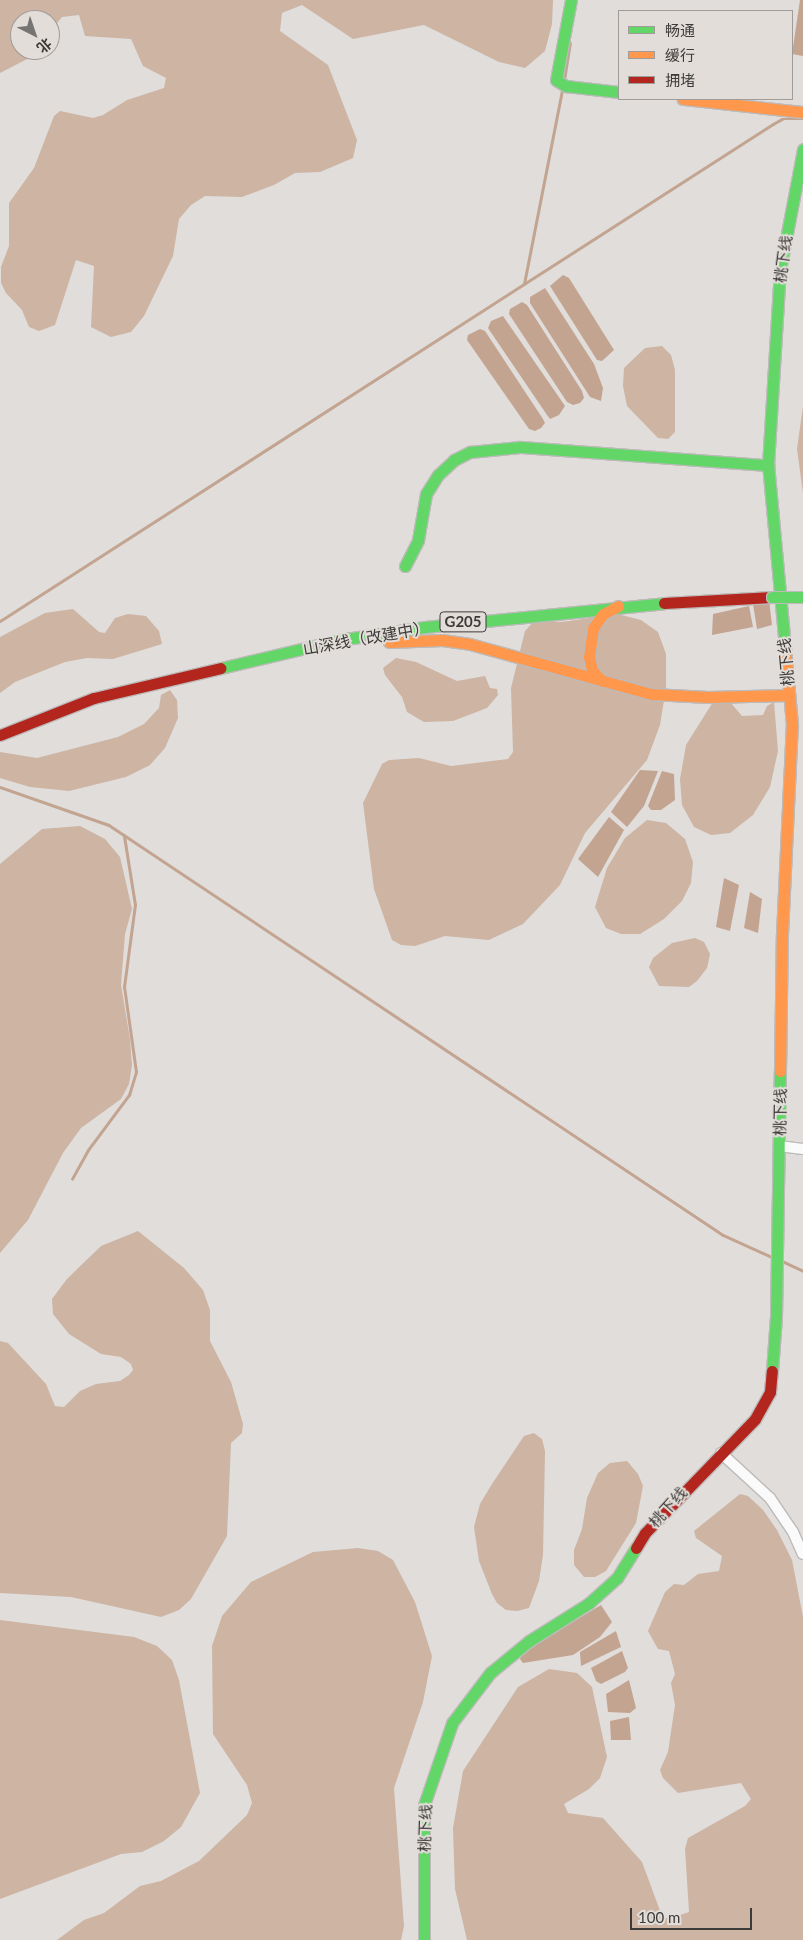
<!DOCTYPE html>
<html>
<head>
<meta charset="utf-8">
<style>
  body { margin:0 }
  #map { position:relative; width:803px; height:1940px; overflow:hidden; background:#e0dddb; font-family:Lato,"Noto Sans SC",sans-serif }
  div>[style] { position:absolute }
  .forest>* { inset:0; background:#cdb4a3 }
  .water>* { inset:0; background:#c3a490 }
  .stream>* { height:2.5px; margin:-1.25px; padding:0 1.25px; transform-origin:1.25px; border-radius:1.25px; background:#c3a490 }
  .roads { filter:drop-shadow(1px 0 #bdbbba) drop-shadow(-1px 0 #bdbbba) drop-shadow(0 1px #bdbbba) drop-shadow(0 -1px #bdbbba) }
  .street>* { height:10px; margin:-5px; padding:0 5px; transform-origin:5px; border-radius:5px; background:#fafafa }
  .fast>* { height:11px; margin:-5.5px; padding:0 5.5px; transform-origin:5.5px; border-radius:5.5px; background:#63d668 }
  .slow>* { height:11px; margin:-5.5px; padding:0 5.5px; transform-origin:5.5px; border-radius:5.5px; background:#ff974d }
  .jam>* { height:11px; margin:-5.5px; padding:0 5.5px; transform-origin:5.5px; border-radius:5.5px; background:#b3261e }
  .bridges { filter:drop-shadow(1px 0 #bdbbba) drop-shadow(-1px 0 #bdbbba) drop-shadow(0 1px #bdbbba) drop-shadow(0 -1px #bdbbba) }
  .fast-bridge>* { height:11px; margin:-5.5px; padding:0 5.5px; transform-origin:5.5px; border-radius:5.5px; background:#63d668 }
  span { translate:-50% -50%; white-space:nowrap; text-align:center; line-height:1.15; -webkit-text-stroke:4px #e2ddd9; paint-order:stroke }
  .shield-label span { padding:1px 4px; background:#e2ddd9; border:1px solid; border-radius:4px; -webkit-text-stroke-width:0 }
  .shield-label { font-size:15px; color:#3d3b3a; font-weight:700 }
  .street-label { font-size:16px; color:#3d3b3a }
  .legend { position:absolute; left:618px; top:10px; width:175px; height:90px; box-sizing:border-box; background:#e2ddd9; border:1px solid #a09c99; margin:0; padding:6px 9px; list-style:none; font-size:15px; color:#3d3b3a }
  .legend li { display:flex; align-items:center; gap:10px; height:25px }
  .legend b { width:25px; border:1px solid #a09c99 }
  .north { position:absolute; left:10px; top:10px; width:50px; height:50px; box-sizing:border-box; background:#e2ddd9; border:1px solid #a09c99; border-radius:50%; rotate:139deg; font-size:14px; font-weight:700; line-height:20px; text-align:center; color:#3d3b3a }
  .north::after { content:''; display:block; margin:auto; width:18px; height:22px; background:#767472; clip-path:polygon(50% 0,100% 100%,50% 72%,0 100%) }
  .scale { position:absolute; left:630px; top:1908px; width:122px; height:22px; box-sizing:border-box; border:2px solid #3d3b3a; border-top:0; padding-left:6px; font-size:15px; line-height:18px; white-space:nowrap; color:#3d3b3a; -webkit-text-stroke:4px #e2ddd9; paint-order:stroke }
</style>
</head>
<body>
<div id="map">
  <div class="forest">
    <i style="clip-path:polygon(0 0,553px 0,552px 24px,545px 51px,525px 68px,499px 62px,424px 25px,353px 39px,302px 5px,282px 13px,280px 31px,328px 65px,357px 140px,353px 158px,320px 172px,295px 173px,274px 185px,242px 197px,205px 196px,191px 205px,179px 219px,173px 256px,144px 316px,131px 332px,111px 337px,91px 327px,94px 266px,76px 260px,55px 325px,39px 331px,29px 327px,22px 310px,6px 293px,1px 283px,1px 267px,9px 246px,9px 203px,34px 168px,54px 116px,60px 111px,93px 118px,103px 115px,127px 100px,164px 88px,166px 78px,143px 66px,131px 39px,85px 36px,79px 15px,62px 17px,50px 32px,50px 20px,20px 20px,20px 50px,36px 50px,31px 57px,0 73px)"></i>
    <i style="clip-path:polygon(662px 346px,671px 355px,675px 370px,675px 432px,668px 439px,658px 438px,627px 406px,623px 386px,624px 368px,645px 348px)"></i>
    <i style="clip-path:polygon(803px 406px,803px 493px,797px 449px)"></i>
    <i style="clip-path:polygon(73px 609px,99px 632px,105px 633px,115px 618px,128px 614px,146px 616px,159px 631px,162px 644px,113px 659px,87px 658px,65px 662px,15px 682px,0 693px,0 637px,45px 613px)"></i>
    <i style="clip-path:polygon(617px 614px,641px 620px,658px 632px,666px 654px,666px 688px,660px 725px,647px 760px,585px 833px,560px 885px,523px 924px,489px 940px,445px 936px,415px 946px,401px 945px,392px 940px,374px 889px,363px 803px,382px 764px,389px 760px,419px 758px,451px 766px,508px 759px,513px 752px,511px 688px,525px 631px,535px 620px,562px 622px)"></i>
    <i style="clip-path:polygon(396px 658px,416px 662px,457px 681px,485px 676px,490px 688px,497px 689px,498px 695px,487px 708px,453px 721px,424px 722px,407px 712px,402px 697px,385px 675px,383px 668px)"></i>
    <i style="clip-path:polygon(170px 690px,177px 700px,178px 718px,165px 748px,150px 765px,126px 777px,69px 791px,30px 787px,0 778px,0 752px,37px 758px,118px 737px,144px 724px,159px 708px,161px 695px)"></i>
    <i style="clip-path:polygon(713px 702px,730px 702px,742px 716px,763px 715px,767px 706px,774px 702px,778px 751px,770px 787px,753px 815px,730px 833px,711px 835px,694px 827px,682px 805px,680px 779px,686px 745px)"></i>
    <i style="clip-path:polygon(647px 820px,666px 823px,685px 839px,693px 862px,691px 883px,682px 901px,664px 919px,640px 934px,621px 934px,606px 928px,595px 907px,607px 868px,625px 838px)"></i>
    <i style="clip-path:polygon(80px 826px,105px 839px,120px 857px,132px 909px,125px 934px,121px 985px,130px 1039px,132px 1065px,129px 1084px,121px 1099px,81px 1128px,63px 1153px,28px 1220px,0 1253px,0 864px,42px 829px)"></i>
    <i style="clip-path:polygon(695px 938px,704px 942px,710px 954px,707px 968px,697px 981px,689px 987px,659px 986px,649px 967px,653px 958px,672px 943px)"></i>
    <i style="clip-path:polygon(138px 1231px,184px 1268px,203px 1290px,210px 1310px,210px 1341px,231px 1382px,243px 1424px,242px 1433px,231px 1443px,227px 1536px,191px 1599px,179px 1610px,161px 1617px,71px 1597px,0 1593px,0 1341px,8px 1343px,46px 1384px,55px 1406px,64px 1407px,80px 1391px,96px 1384px,120px 1381px,129px 1375px,133px 1370px,131px 1364px,121px 1357px,101px 1354px,69px 1334px,53px 1314px,52px 1299px,67px 1279px,101px 1246px)"></i>
    <i style="clip-path:polygon(534px 1433px,542px 1439px,545px 1451px,543px 1555px,539px 1581px,529px 1608px,517px 1611px,506px 1610px,497px 1603px,492px 1594px,479px 1561px,474px 1527px,480px 1504px,492px 1484px,524px 1436px)"></i>
    <i style="clip-path:polygon(627px 1461px,638px 1474px,643px 1486px,636px 1523px,606px 1571px,595px 1577px,584px 1577px,574px 1565px,574px 1550px,582px 1529px,587px 1498px,598px 1473px,610px 1463px)"></i>
    <i style="clip-path:polygon(740px 1494px,748px 1496px,763px 1510px,777px 1530px,792px 1560px,803px 1617px,803px 1940px,467px 1940px,455px 1889px,453px 1828px,463px 1771px,518px 1687px,549px 1669px,577px 1673px,592px 1687px,607px 1757px,600px 1778px,589px 1789px,564px 1804px,568px 1813px,603px 1818px,642px 1862px,662px 1916px,669px 1919px,689px 1912px,685px 1849px,688px 1838px,745px 1806px,751px 1799px,741px 1783px,678px 1793px,663px 1778px,660px 1770px,668px 1752px,675px 1705px,671px 1683px,675px 1674px,669px 1651px,658px 1649px,648px 1631px,665px 1592px,674px 1584px,684px 1585px,698px 1574px,719px 1571px,722px 1556px,696px 1538px,694px 1531px)"></i>
    <i style="clip-path:polygon(358px 1548px,378px 1551px,393px 1560px,415px 1602px,432px 1656px,423px 1702px,394px 1788px,404px 1926px,401px 1940px,57px 1940px,84px 1920px,104px 1913px,140px 1886px,161px 1881px,199px 1861px,247px 1815px,252px 1803px,247px 1785px,213px 1734px,212px 1646px,222px 1616px,251px 1582px,313px 1552px)"></i>
    <i style="clip-path:polygon(0 1620px,134px 1637px,157px 1646px,172px 1660px,179px 1680px,200px 1793px,181px 1827px,164px 1841px,142px 1852px,121px 1854px,0 1899px)"></i>
  </div>
  <div class="water">
    <i style="clip-path:polygon(800px 0,803px 0,803px 56px,792px 54px)"></i>
    <i style="clip-path:polygon(563px 275px,569px 278px,614px 350px,602px 361px,597px 360px,550px 286px)"></i>
    <i style="clip-path:polygon(545px 288px,594px 364px,603px 388px,601px 401px,590px 397px,530px 303px,530px 297px)"></i>
    <i style="clip-path:polygon(522px 302px,527px 305px,582px 391px,584px 398px,580px 403px,573px 405px,567px 402px,509px 314px,510px 309px)"></i>
    <i style="clip-path:polygon(503px 316px,565px 406px,559px 415px,550px 419px,547px 415px,488px 328px,491px 321px)"></i>
    <i style="clip-path:polygon(480px 329px,485px 331px,543px 419px,545px 423px,541px 428px,535px 431px,529px 429px,467px 340px,468px 335px)"></i>
    <i style="clip-path:polygon(769px 600px,772px 625px,757px 629px,753px 604px)"></i>
    <i style="clip-path:polygon(749px 606px,753px 627px,712px 635px,713px 614px)"></i>
    <i style="clip-path:polygon(640px 770px,658px 771px,644px 806px,627px 827px,611px 812px)"></i>
    <i style="clip-path:polygon(662px 771px,674px 774px,675px 800px,661px 810px,651px 810px,648px 806px)"></i>
    <i style="clip-path:polygon(609px 817px,624px 830px,598px 877px,578px 859px)"></i>
    <i style="clip-path:polygon(724px 878px,739px 885px,730px 931px,716px 927px)"></i>
    <i style="clip-path:polygon(750px 892px,762px 899px,758px 933px,744px 928px)"></i>
    <i style="clip-path:polygon(601px 1605px,612px 1622px,600px 1637px,573px 1655px,523px 1663px,520px 1659px,523px 1652px)"></i>
    <i style="clip-path:polygon(616px 1631px,621px 1647px,581px 1666px,580px 1652px)"></i>
    <i style="clip-path:polygon(622px 1651px,628px 1668px,625px 1672px,601px 1684px,596px 1681px,591px 1668px)"></i>
    <i style="clip-path:polygon(629px 1680px,636px 1708px,630px 1713px,608px 1712px,606px 1694px)"></i>
    <i style="clip-path:polygon(629px 1717px,631px 1740px,611px 1740px,610px 1721px)"></i>
  </div>
  <div class="stream">
    <i style="left:564px;top:80px;width:37px;rotate:-81deg"></i>
    <i style="left:524px;top:284px;width:198px;rotate:-78.9deg"></i>
    <i style="left:0;top:621px;width:919px;rotate:-32.74deg"></i>
    <i style="left:773px;top:124px;width:10px;rotate:-29deg"></i>
    <i style="left:782px;top:119px;width:21px"></i>
    <i style="left:0;top:787px;width:115px;rotate:19.2deg"></i>
    <i style="left:109px;top:825px;width:738px;rotate:33.73deg"></i>
    <i style="left:723px;top:1235px;width:54px;rotate:24.2deg"></i>
    <i style="left:72px;top:1179px;width:33px;rotate:-61deg"></i>
    <i style="left:88px;top:1150px;width:69px;rotate:-53.3deg"></i>
    <i style="left:129px;top:1095px;width:24px;rotate:-73deg"></i>
    <i style="left:136px;top:1072px;width:86px;rotate:-98deg"></i>
    <i style="left:124px;top:987px;width:83px;rotate:-82.4deg"></i>
    <i style="left:135px;top:905px;width:70px;rotate:-99.1deg"></i>
    <i style="left:782px;top:1261px;width:23px;rotate:25deg"></i>
  </div>
  <div class="roads">
    <div class="street">
      <i style="left:779px;top:1146px;width:24px;rotate:7deg"></i>
      <i style="left:721px;top:1453px;width:67px;rotate:42.6deg"></i>
      <i style="left:770px;top:1498px;width:41px;rotate:55.9deg"></i>
      <i style="left:793px;top:1532px;width:24px;rotate:66deg"></i>
    </div>
    <div class="fast">
      <i style="left:571px;top:0;width:81px;rotate:100.6deg"></i>
      <i style="left:556px;top:80px;width:12px;rotate:31deg"></i>
      <i style="left:566px;top:86px;width:53px;rotate:6.5deg"></i>
      <i style="left:405px;top:566px;width:29px;rotate:-63deg"></i>
      <i style="left:418px;top:540px;width:47px;rotate:-80.1deg"></i>
      <i style="left:426px;top:494px;width:22px;rotate:-58deg"></i>
      <i style="left:438px;top:475px;width:22px;rotate:-43deg"></i>
      <i style="left:454px;top:460px;width:18px;rotate:-27deg"></i>
      <i style="left:470px;top:452px;width:50px;rotate:-5.7deg"></i>
      <i style="left:520px;top:447px;width:249px;rotate:4.2deg"></i>
      <i style="left:786px;top:658px;width:194px;rotate:-95.3deg"></i>
      <i style="left:768px;top:465px;width:195px;rotate:-86.5deg"></i>
      <i style="left:780px;top:270px;width:123px;rotate:-79.2deg"></i>
      <i style="left:221px;top:668px;width:121px;rotate:-13.3deg"></i>
      <i style="left:339px;top:640px;width:87px;rotate:-8.6deg"></i>
      <i style="left:425px;top:627px;width:240px;rotate:-5.7deg"></i>
      <i style="left:772px;top:1371px;width:54px;rotate:-85.8deg"></i>
      <i style="left:776px;top:1317px;width:246px;rotate:-89.1deg"></i>
      <i style="left:424px;top:1940px;width:135px;rotate:-90deg"></i>
      <i style="left:424px;top:1805px;width:87px;rotate:-71.1deg"></i>
      <i style="left:452px;top:1723px;width:63px;rotate:-52.8deg"></i>
      <i style="left:490px;top:1673px;width:50px;rotate:-39.4deg"></i>
      <i style="left:529px;top:1641px;width:71px;rotate:-32.3deg"></i>
      <i style="left:589px;top:1603px;width:38px;rotate:-42deg"></i>
      <i style="left:617px;top:1578px;width:36px;rotate:-58deg"></i>
    </div>
    <div class="slow">
      <i style="left:683px;top:99px;width:121px;rotate:6.2deg"></i>
      <i style="left:389px;top:642px;width:53px;rotate:-2.2deg"></i>
      <i style="left:442px;top:640px;width:28px;rotate:8deg"></i>
      <i style="left:470px;top:644px;width:189px;rotate:15.4deg"></i>
      <i style="left:652px;top:694px;width:56px;rotate:3.1deg"></i>
      <i style="left:708px;top:697px;width:81px;rotate:-1.4deg"></i>
      <i style="left:602px;top:681px;width:15px;rotate:-132deg"></i>
      <i style="left:592px;top:670px;width:13px;rotate:-103deg"></i>
      <i style="left:589px;top:657px;width:29px;rotate:-82deg"></i>
      <i style="left:593px;top:628px;width:17px;rotate:-54deg"></i>
      <i style="left:603px;top:614px;width:17px;rotate:-28deg"></i>
      <i style="left:780px;top:1071px;width:137px;rotate:-89.2deg"></i>
      <i style="left:782px;top:934px;width:209px;rotate:-87.3deg"></i>
      <i style="left:792px;top:725px;width:67px;rotate:-95.1deg"></i>
    </div>
    <div class="jam">
      <i style="left:664px;top:603px;width:108px;rotate:-3.2deg"></i>
      <i style="left:0;top:735px;width:101px;rotate:-21.5deg"></i>
      <i style="left:94px;top:698px;width:130px;rotate:-13.3deg"></i>
      <i style="left:636px;top:1548px;width:17px;rotate:-59deg"></i>
      <i style="left:645px;top:1533px;width:158px;rotate:-46deg"></i>
      <i style="left:755px;top:1419px;width:31px;rotate:-61deg"></i>
      <i style="left:770px;top:1392px;width:21px;rotate:-85deg"></i>
    </div>
  </div>
  <div class="bridges">
    <div class="fast-bridge">
      <i style="left:772px;top:597px;width:30px"></i>
    </div>
  </div>
  <div class="shield-label">
    <span style="left:463px;top:622px">G205</span>
  </div>
  <div class="street-label">
    <span style="left:783px;top:259px;rotate:-82deg">桃下线</span>
    <span style="left:366px;top:638px;rotate:-10deg">山深线（改建中）</span>
    <span style="left:786px;top:662px;rotate:-95deg">桃下线</span>
    <span style="left:780px;top:1112px;rotate:-89deg">桃下线</span>
    <span style="left:668px;top:1507px;rotate:-48deg">桃下线</span>
    <span style="left:425px;top:1828px;rotate:-88deg">桃下线</span>
  </div>
  <ul class="legend">
  <li><b style="height:6px;background:#63d668"></b>畅通</li>
  <li><b style="height:6px;background:#ff974d"></b>缓行</li>
  <li><b style="height:6px;background:#b3261e"></b>拥堵</li>
  </ul>
  <div class="north">北</div>
  <div class="scale">100 m</div>
</div>
</body>
</html>
